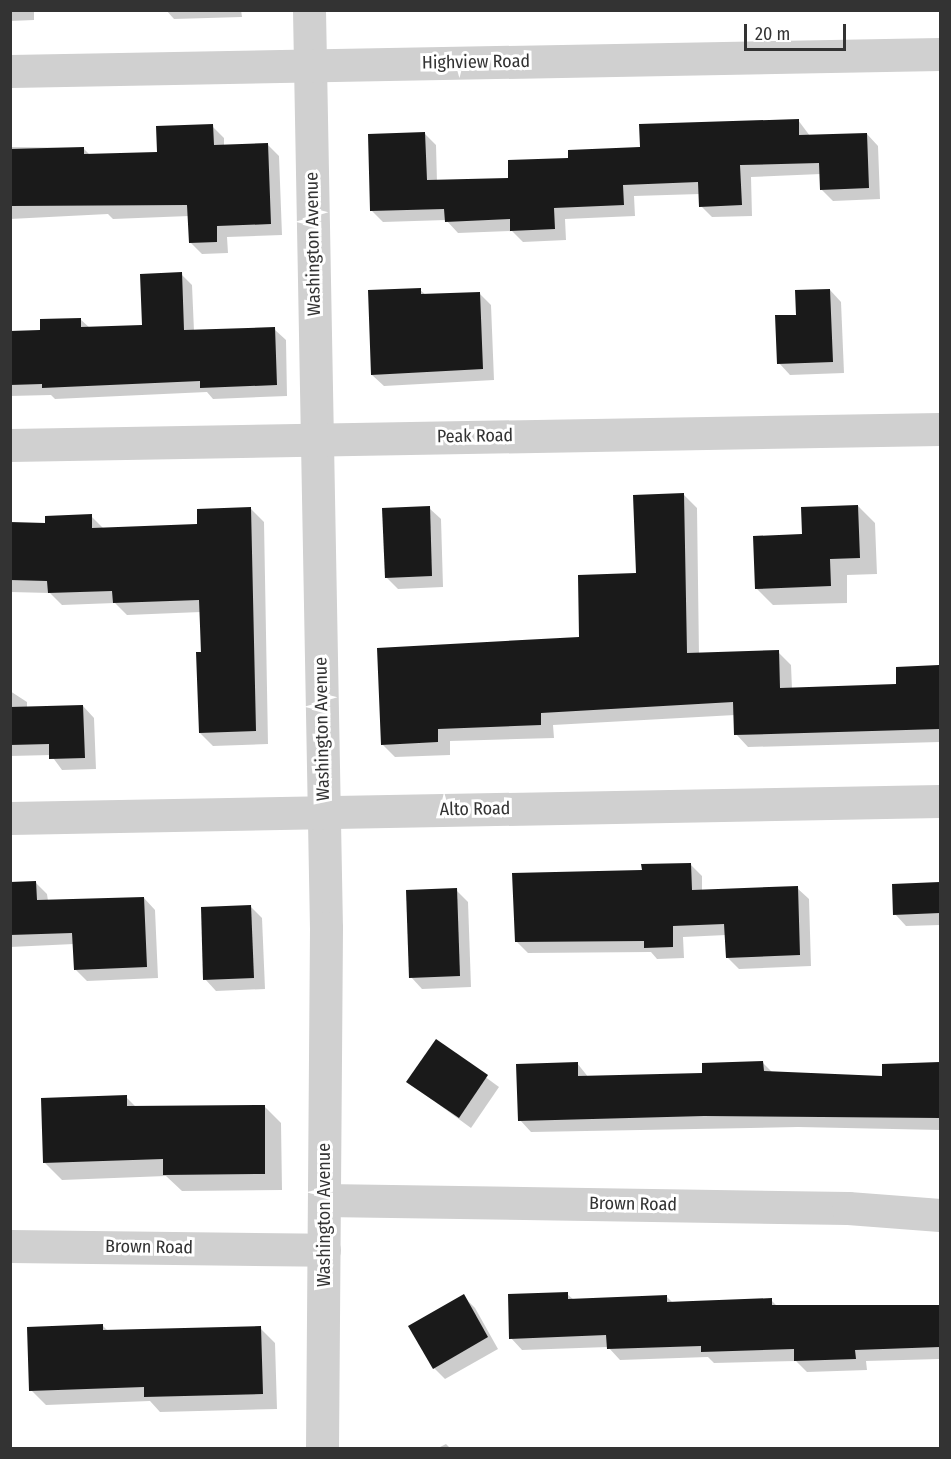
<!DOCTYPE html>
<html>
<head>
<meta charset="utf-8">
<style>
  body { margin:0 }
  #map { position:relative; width:951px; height:1459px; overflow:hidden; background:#fff; font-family:"Fira Sans Condensed",sans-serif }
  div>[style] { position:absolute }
  .shadow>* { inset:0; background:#0003 }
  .building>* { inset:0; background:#1a1a1a }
  .minor>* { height:33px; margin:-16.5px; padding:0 16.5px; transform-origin:16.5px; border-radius:16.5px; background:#d0d0d0 }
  span { translate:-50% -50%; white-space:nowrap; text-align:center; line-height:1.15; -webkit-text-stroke:6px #fff; paint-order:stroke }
  .street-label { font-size:18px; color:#333 }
  .frame { position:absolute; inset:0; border:12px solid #333; pointer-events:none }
  .scale { position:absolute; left:744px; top:24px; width:102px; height:27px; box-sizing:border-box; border:3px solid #333; border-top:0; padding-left:8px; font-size:18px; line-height:21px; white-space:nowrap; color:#333; -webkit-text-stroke:4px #fff; paint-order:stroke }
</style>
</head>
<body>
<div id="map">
  <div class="shadow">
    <i style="clip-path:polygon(10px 10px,34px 10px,34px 20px,10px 21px)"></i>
    <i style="clip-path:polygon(166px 10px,241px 10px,242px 17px,174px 19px)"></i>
    <i style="clip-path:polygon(798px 120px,810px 136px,867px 134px,878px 146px,880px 199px,833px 201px,821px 189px,821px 174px,751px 177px,752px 216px,712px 217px,701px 206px,700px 194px,634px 196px,635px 216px,565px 219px,566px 240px,523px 242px,512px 231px,458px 233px,446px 220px,383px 222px,372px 211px,424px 133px,436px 145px,437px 182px,510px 179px,569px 159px)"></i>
    <i style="clip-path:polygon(212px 126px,224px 138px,224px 146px,267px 144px,279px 156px,282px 235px,227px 237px,228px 253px,202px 254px,190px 242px,189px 216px,113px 219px,108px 214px,10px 219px,10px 147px,83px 148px,91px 156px,159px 153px)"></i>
    <i style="clip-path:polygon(181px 274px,192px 285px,194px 331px,274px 329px,286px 340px,287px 396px,213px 399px,207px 392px,55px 399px,51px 395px,10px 396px,10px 332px,42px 331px,80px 319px,90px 328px,144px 326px)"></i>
    <i style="clip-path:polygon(420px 290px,426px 295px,479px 293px,491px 305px,494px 380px,384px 386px,372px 375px)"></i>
    <i style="clip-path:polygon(830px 290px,841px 302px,844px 373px,790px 375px,779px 363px,797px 316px)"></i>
    <i style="clip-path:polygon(684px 495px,697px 508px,699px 655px,778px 652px,791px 665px,792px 689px,898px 686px,897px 668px,940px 666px,940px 742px,748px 747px,736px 734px,735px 715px,553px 725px,554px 738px,450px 741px,450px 755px,395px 757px,382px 744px,581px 638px,637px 575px)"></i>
    <i style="clip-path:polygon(858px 506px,875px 523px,877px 574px,847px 575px,847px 603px,773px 605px,756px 588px,803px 535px)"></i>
    <i style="clip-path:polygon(429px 508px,441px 519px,443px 587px,398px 589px,386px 577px)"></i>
    <i style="clip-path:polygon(251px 509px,264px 522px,268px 744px,213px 746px,200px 733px,201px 612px,127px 615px,115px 603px,62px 605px,50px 593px,10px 592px,10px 524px,47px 525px,91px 516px,104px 529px,199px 525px)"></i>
    <i style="clip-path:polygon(10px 691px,27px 702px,27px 708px,83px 706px,94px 718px,96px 769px,62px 770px,51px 755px,10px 756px)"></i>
    <i style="clip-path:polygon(690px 864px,702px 876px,702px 891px,797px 888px,809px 899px,811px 966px,739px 969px,727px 957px,726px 935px,683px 937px,684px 958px,657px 959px,651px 952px,528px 953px,516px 941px,643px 871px)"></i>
    <i style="clip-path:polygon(10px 883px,36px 883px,47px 894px,48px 901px,144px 898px,155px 910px,158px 978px,87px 981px,75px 969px,74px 944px,10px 947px)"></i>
    <i style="clip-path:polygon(940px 884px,940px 925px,906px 926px,895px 914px,893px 885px)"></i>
    <i style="clip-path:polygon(456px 890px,468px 902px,471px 987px,422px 989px,411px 977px)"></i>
    <i style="clip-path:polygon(251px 907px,262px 918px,265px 989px,216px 991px,205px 979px)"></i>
    <i style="clip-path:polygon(436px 1041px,499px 1087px,471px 1128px,408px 1082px)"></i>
    <i style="clip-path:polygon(577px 1063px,589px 1078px,704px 1075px,763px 1063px,773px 1073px,884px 1077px,883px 1065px,940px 1063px,940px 1130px,798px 1127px,531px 1132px,520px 1120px)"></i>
    <i style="clip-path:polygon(126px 1097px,137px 1108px,264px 1106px,281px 1123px,282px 1190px,182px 1191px,166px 1176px,62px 1180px,45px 1163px)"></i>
    <i style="clip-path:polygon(567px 1294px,574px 1300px,667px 1297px,673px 1303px,771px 1300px,778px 1307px,940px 1307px,940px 1359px,866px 1361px,867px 1370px,807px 1372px,796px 1361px,714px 1363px,708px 1357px,620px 1360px,608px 1347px,522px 1350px,511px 1338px)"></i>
    <i style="clip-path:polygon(463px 1296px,475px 1308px,498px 1349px,445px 1379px,434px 1368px)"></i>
    <i style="clip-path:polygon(103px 1326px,109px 1332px,260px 1328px,275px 1343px,277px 1409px,160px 1412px,150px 1401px,46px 1405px,31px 1390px)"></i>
    <i style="clip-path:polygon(446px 1444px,450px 1448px,438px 1448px)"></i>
  </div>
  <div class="building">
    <i style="clip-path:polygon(799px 119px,799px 135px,867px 133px,869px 188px,820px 190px,819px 163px,740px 165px,742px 205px,699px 207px,698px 182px,623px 185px,624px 205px,554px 208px,555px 229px,510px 231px,510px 219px,445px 222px,444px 209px,370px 211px,368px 134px,425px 132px,427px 180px,508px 178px,508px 160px,568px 158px,568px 150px,640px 147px,639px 124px)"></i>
    <i style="clip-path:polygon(213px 124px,214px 145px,268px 143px,271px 224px,217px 226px,217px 242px,189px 243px,187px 205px,10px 206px,10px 149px,84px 147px,84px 154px,157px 152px,156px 126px)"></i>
    <i style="clip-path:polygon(182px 272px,184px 330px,275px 327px,277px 385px,200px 388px,200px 381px,42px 388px,42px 384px,10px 385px,10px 331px,40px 330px,40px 319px,81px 318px,81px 327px,142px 325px,140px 274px)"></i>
    <i style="clip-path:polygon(421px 288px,421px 294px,480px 292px,483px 369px,371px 375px,368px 290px)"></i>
    <i style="clip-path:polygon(830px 289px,833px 362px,777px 364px,775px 315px,796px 315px,795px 290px)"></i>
    <i style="clip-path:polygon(684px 493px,687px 653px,779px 650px,780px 688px,896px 684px,896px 667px,939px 665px,940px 729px,734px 735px,733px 702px,541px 713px,541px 725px,438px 729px,438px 742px,381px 745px,377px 648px,579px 637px,578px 575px,636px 573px,633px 495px)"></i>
    <i style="clip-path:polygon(858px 505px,860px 558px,830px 559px,831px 586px,755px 589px,753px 536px,802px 534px,801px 507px)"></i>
    <i style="clip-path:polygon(430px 506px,432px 576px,385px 578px,382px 508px)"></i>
    <i style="clip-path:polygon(251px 507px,256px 731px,199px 733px,196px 652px,201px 652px,199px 600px,113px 603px,112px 591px,48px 593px,47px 581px,10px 580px,10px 522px,45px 523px,45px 516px,92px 514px,92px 528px,197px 524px,197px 509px)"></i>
    <i style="clip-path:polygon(83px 705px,85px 758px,49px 759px,49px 744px,10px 745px,10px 707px)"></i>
    <i style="clip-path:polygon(691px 863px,692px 890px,798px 886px,800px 955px,726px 958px,724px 924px,673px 926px,673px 947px,644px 948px,644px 941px,515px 942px,512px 873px,642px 870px,641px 864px)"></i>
    <i style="clip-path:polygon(36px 881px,37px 900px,144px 897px,147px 967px,74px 970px,72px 933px,10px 935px,10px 882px)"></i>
    <i style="clip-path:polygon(940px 882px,940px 913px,893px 915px,892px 884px)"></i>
    <i style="clip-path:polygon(457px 888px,460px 976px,409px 978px,406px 890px)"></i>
    <i style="clip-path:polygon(251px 905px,254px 978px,203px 980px,201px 907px)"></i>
    <i style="clip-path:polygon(436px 1039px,488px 1075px,459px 1118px,406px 1082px)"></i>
    <i style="clip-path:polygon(763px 1061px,764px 1071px,882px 1076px,882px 1064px,940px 1062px,940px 1118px,704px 1116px,518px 1121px,516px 1064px,578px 1062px,578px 1076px,702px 1073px,702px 1063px)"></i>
    <i style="clip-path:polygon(127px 1095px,127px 1106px,265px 1105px,265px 1174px,163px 1175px,163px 1159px,43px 1163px,41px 1098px)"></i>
    <i style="clip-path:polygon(568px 1292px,568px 1299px,667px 1295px,667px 1302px,772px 1298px,772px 1305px,940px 1305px,940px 1347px,855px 1350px,856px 1359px,794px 1361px,794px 1349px,701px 1352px,701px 1346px,607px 1349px,606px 1335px,509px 1339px,508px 1294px)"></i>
    <i style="clip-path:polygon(464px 1294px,488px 1337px,433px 1369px,408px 1326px)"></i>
    <i style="clip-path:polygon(103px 1324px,103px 1330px,261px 1326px,263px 1394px,144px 1397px,144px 1387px,29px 1391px,27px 1327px)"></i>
  </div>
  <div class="minor">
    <i style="left:309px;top:10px;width:918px;rotate:88.94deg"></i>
    <i style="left:326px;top:928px;width:520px;rotate:90.44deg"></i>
    <i style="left:10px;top:71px;width:930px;rotate:-1.05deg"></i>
    <i style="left:10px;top:445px;width:930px;rotate:-0.99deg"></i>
    <i style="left:10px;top:818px;width:930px;rotate:-1.05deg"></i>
    <i style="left:324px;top:1200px;width:524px;rotate:0.87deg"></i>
    <i style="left:848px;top:1208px;width:92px;rotate:4.4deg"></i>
    <i style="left:10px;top:1246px;width:314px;rotate:0.7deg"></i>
  </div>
  <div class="street-label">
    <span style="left:476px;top:62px;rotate:-1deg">Highview Road</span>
    <span style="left:313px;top:244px;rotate:-91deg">Washington Avenue</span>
    <span style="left:475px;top:436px;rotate:-1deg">Peak Road</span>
    <span style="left:322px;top:729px;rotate:-91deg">Washington Avenue</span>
    <span style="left:475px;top:809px;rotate:-1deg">Alto Road</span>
    <span style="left:633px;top:1204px;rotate:1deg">Brown Road</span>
    <span style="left:324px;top:1215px;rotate:-90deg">Washington Avenue</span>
    <span style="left:149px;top:1247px;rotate:1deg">Brown Road</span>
  </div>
  <div class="frame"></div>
  <div class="scale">20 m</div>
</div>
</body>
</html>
